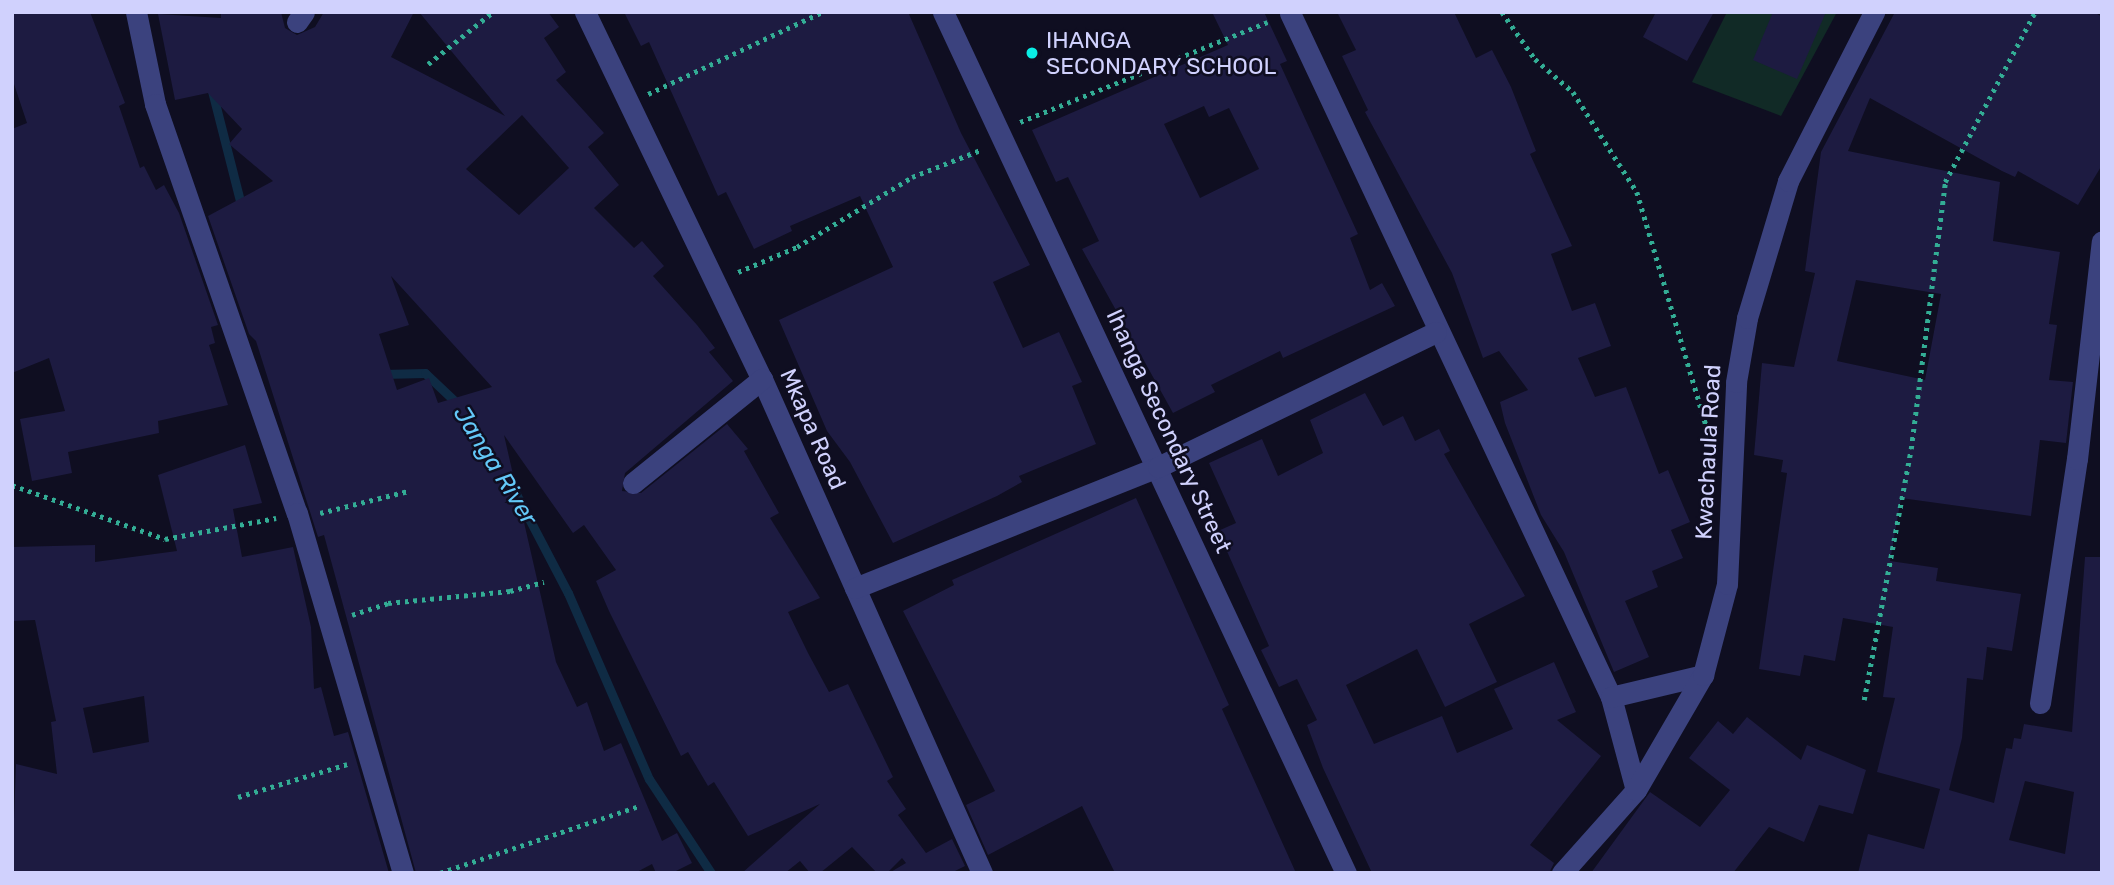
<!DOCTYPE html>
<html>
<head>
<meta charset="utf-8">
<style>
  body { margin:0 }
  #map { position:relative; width:2114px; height:885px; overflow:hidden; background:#0f0e21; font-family:Rubik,sans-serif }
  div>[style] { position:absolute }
  .green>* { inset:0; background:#112a26 }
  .stream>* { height:9px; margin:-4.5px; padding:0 4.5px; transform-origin:4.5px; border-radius:4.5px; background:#0f2b44 }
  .building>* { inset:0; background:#1d1b41 }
  .path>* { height:4.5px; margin-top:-2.25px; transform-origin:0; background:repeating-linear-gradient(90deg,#33ad95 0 3.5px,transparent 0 8.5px) }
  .minor>* { height:21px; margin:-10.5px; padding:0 10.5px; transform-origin:10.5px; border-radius:10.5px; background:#3b427e }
  .dots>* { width:19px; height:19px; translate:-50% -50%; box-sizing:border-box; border:4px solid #0f0e21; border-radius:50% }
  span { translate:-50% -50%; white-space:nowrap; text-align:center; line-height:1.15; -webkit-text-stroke:5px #0f0e21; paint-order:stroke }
  .poi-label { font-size:23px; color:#d0d1fd }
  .left { translate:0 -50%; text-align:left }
  .street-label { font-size:23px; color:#d0d1fd }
  .water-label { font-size:24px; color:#63c8f8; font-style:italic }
  .frame { position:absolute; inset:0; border:14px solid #d0d1fd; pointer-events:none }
</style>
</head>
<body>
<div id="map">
  <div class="green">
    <i style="clip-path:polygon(1727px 12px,1837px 12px,1781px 116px,1692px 82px)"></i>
  </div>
  <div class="stream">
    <i style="left:211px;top:87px;width:126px;rotate:75.7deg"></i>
    <i style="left:382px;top:374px;width:43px;rotate:-1.3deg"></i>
    <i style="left:425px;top:373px;width:48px;rotate:43.3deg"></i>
    <i style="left:513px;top:488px;width:119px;rotate:62.4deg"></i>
    <i style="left:568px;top:593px;width:203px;rotate:66.5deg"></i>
    <i style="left:649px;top:779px;width:113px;rotate:56.6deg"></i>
  </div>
  <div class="building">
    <i style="clip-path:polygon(12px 12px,90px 12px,125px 103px,119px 106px,140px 168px,144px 166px,156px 190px,164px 185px,179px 213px,218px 325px,211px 327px,215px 343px,209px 345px,228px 405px,158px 421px,159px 433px,68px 452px,72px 473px,32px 481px,20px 419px,65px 411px,49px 358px,12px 373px,12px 129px,27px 123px,12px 78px)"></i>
    <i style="clip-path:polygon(evenodd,281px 12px,285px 28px,297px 35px,315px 27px,324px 12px,414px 12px,391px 57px,505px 116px,419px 12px,548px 12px,559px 27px,544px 38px,566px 72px,556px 80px,604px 133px,588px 147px,619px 185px,594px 208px,634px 248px,642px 241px,664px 266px,653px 276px,697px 325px,715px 348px,709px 352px,733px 381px,625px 473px,622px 491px,641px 493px,727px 424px,748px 449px,744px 451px,779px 513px,770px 518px,820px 598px,788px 612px,808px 653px,829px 692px,848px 684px,893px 777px,887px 781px,906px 809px,898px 815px,926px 853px,952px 839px,965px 866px,951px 873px,889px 873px,906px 863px,902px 858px,887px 873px,877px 873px,852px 847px,820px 873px,810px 873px,800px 861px,785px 873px,742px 873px,820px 804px,748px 836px,714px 782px,708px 786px,688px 752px,681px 756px,609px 611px,596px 581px,616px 570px,584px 525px,573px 533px,504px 435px,556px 662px,577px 707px,587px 702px,604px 751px,621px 743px,662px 841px,677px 833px,692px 863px,672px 873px,656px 873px,652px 864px,635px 873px,416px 873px,324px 535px,318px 537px,256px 341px,249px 334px,208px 216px,273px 181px,229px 144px,242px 129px,208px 93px,175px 100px,158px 14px,221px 18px,221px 13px,281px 12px,522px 115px,569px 168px,519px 215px,466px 169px,522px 115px,281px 12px,391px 276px,492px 387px,438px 403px,429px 378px,397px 390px,379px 334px,409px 325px,391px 276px)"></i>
    <i style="clip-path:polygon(624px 12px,908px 12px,961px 133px,1030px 265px,993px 282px,1023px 348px,1059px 332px,1082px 382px,1072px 386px,1096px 444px,1019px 476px,1022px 482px,997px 496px,893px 543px,850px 462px,827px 431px,779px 320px,893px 267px,860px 196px,790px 226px,792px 231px,754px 249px,726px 192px,718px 196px,649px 42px,641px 46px)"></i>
    <i style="clip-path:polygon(evenodd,1212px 12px,1264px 12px,1287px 61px,1280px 64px,1358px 234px,1350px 238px,1370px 290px,1382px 283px,1395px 306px,1283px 358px,1280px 351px,1211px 385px,1215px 392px,1173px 413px,1082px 249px,1099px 241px,1068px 177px,1056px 182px,1032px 130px,1228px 45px,1212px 12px,1204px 106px,1209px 117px,1229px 108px,1259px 169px,1200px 198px,1164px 124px,1204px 106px)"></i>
    <i style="clip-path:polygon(1337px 12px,1454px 12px,1476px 58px,1492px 50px,1511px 87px,1536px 151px,1530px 154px,1572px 246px,1551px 254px,1572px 311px,1595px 303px,1611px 346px,1578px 358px,1595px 397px,1626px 387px,1659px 474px,1668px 470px,1690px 522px,1671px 530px,1683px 558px,1652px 571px,1658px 587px,1625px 601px,1649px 657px,1614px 672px,1564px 552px,1541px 515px,1505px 423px,1500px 402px,1528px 390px,1499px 351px,1483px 358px,1452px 273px,1365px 112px,1368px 110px,1342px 56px,1356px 50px)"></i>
    <i style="clip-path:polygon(1656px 12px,1714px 12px,1687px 61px,1643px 37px)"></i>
    <i style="clip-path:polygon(1773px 12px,1826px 12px,1797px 79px,1753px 60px)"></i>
    <i style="clip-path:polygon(evenodd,1895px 12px,2094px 12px,2102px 17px,2102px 165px,2078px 205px,2018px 171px,2015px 177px,2002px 171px,1870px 98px,1848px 151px,2000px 182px,1993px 241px,2060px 252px,2049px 324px,2057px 325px,2049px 380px,2073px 382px,2066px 443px,2040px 440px,2031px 516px,1901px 498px,1890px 561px,1938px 568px,1936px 581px,2021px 594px,2012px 651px,1987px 647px,1983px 680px,1967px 678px,1962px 738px,1949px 790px,1994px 803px,2006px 748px,2012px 749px,2014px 738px,2021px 739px,2024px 724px,2072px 732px,2085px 557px,2102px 557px,2102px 873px,1858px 873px,1868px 834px,1924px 849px,1940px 789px,1877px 772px,1895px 698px,1883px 697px,1893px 627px,1843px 618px,1835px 661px,1804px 655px,1800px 676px,1759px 669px,1787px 473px,1781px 472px,1783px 460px,1754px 455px,1762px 363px,1794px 367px,1815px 273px,1805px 271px,1821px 152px,1895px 12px,1856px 280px,1941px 294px,1925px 380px,1837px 361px,1856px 280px,1895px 12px,2025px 781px,2074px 792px,2065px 854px,2009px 840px,2025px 781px)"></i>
    <i style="clip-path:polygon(1365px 393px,1383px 426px,1403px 416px,1415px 441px,1439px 429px,1450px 451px,1444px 454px,1525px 596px,1469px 624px,1497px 682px,1445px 707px,1417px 649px,1346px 685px,1374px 744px,1442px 716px,1457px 753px,1513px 729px,1494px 689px,1554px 662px,1576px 712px,1557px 720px,1601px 756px,1530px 845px,1554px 863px,1549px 873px,1372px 873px,1323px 768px,1307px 725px,1317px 720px,1297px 679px,1279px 687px,1261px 650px,1269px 646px,1218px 531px,1236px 523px,1209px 463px,1262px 439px,1278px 476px,1323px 453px,1310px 420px)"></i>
    <i style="clip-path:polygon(evenodd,245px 445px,262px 503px,233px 509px,242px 557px,293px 547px,311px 627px,314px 689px,321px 687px,334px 736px,348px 732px,389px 873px,12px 873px,16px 764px,57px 774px,51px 722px,56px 721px,35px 620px,12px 621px,12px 547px,95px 545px,95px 562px,177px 551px,158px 475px,245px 445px,144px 696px,149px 742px,93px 753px,83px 708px,144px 696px)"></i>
    <i style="clip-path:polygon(1136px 498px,1229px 705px,1222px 709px,1296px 873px,1115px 873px,1082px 806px,988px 855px,966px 805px,995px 791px,903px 611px,954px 585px,952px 580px)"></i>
    <i style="clip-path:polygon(1747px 717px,1801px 760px,1807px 745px,1866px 770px,1853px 814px,1819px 805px,1804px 842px,1769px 827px,1733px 873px,1591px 873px,1650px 792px,1700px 827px,1730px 790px,1689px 758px,1718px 721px,1733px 734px)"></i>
  </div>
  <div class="path">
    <i style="left:1502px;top:12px;width:57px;rotate:54.9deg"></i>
    <i style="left:1535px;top:59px;width:50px;rotate:41deg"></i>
    <i style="left:1573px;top:92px;width:119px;rotate:57.4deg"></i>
    <i style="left:1637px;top:192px;width:249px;rotate:73.5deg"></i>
    <i style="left:428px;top:64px;width:83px;rotate:-38.7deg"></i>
    <i style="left:648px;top:94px;width:192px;rotate:-25.2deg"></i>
    <i style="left:1020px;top:122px;width:267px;rotate:-22deg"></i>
    <i style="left:738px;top:272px;width:64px;rotate:-23deg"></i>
    <i style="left:797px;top:247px;width:135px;rotate:-31.3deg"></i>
    <i style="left:912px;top:177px;width:76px;rotate:-21.5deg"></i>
    <i style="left:12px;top:485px;width:162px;rotate:19.4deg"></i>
    <i style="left:165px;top:539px;width:113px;rotate:-10.7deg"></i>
    <i style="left:320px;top:513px;width:91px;rotate:-14deg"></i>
    <i style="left:352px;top:615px;width:38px;rotate:-18deg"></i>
    <i style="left:388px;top:603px;width:123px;rotate:-5.6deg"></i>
    <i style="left:510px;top:591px;width:35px;rotate:-15deg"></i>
    <i style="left:1864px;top:700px;width:255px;rotate:-79.4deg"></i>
    <i style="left:1911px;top:449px;width:269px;rotate:-82.7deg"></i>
    <i style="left:1945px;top:182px;width:192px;rotate:-62.1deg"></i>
    <i style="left:238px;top:797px;width:114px;rotate:-16.8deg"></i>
    <i style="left:440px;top:873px;width:210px;rotate:-18.6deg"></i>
  </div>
  <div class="minor">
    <i style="left:136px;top:12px;width:94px;rotate:78.3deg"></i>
    <i style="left:155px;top:104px;width:433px;rotate:70.9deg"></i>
    <i style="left:297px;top:513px;width:375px;rotate:73.6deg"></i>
    <i style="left:585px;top:12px;width:407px;rotate:64.3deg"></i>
    <i style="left:762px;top:379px;width:541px;rotate:65.99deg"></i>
    <i style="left:943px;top:12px;width:951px;rotate:64.92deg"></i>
    <i style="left:1290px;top:13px;width:756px;rotate:64.86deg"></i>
    <i style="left:1611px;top:697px;width:96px;rotate:75deg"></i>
    <i style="left:297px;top:22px;width:12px;rotate:-55deg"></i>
    <i style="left:633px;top:483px;width:166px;rotate:-38.9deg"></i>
    <i style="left:855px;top:588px;width:326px;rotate:-21.8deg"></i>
    <i style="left:1158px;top:467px;width:309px;rotate:-25.9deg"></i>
    <i style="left:1611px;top:697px;width:95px;rotate:-13.4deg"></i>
    <i style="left:2040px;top:703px;width:247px;rotate:-81.4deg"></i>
    <i style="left:2077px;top:459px;width:219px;rotate:-83.5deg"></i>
    <i style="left:1562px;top:873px;width:111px;rotate:-48.3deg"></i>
    <i style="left:1636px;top:790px;width:133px;rotate:-59.8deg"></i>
    <i style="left:1703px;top:675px;width:94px;rotate:-75.2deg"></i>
    <i style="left:1727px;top:584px;width:202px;rotate:-87.4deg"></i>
    <i style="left:1736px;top:382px;width:65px;rotate:-80.2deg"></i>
    <i style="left:1747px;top:318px;width:143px;rotate:-73.3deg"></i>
    <i style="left:1788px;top:181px;width:190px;rotate:-63deg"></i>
  </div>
  <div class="dots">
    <i style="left:1032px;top:53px;background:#0aeee5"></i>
  </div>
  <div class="poi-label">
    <span class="left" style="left:1046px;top:53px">IHANGA<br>SECONDARY SCHOOL</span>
  </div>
  <div class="street-label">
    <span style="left:813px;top:429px;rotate:66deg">Mkapa Road</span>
    <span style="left:1169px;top:431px;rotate:65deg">Ihanga Secondary Street</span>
    <span style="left:1708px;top:452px;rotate:-87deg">Kwachaula Road</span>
  </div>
  <div class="water-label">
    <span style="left:495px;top:466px;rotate:58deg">Janga River</span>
  </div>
  <div class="frame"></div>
</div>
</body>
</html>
